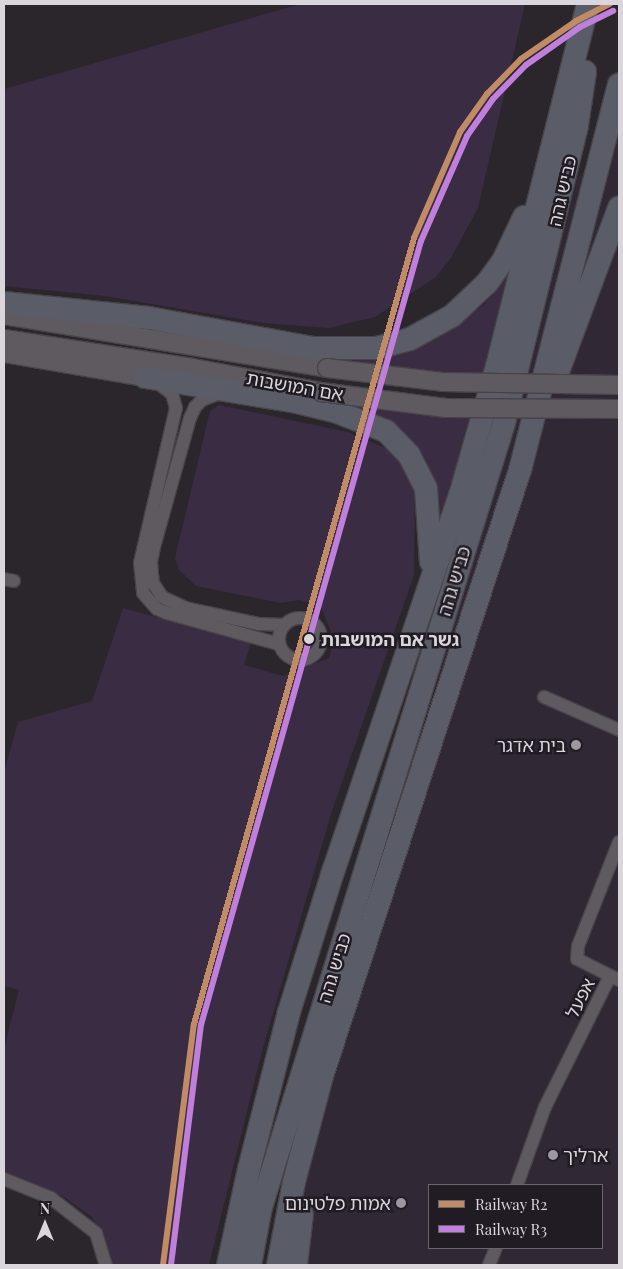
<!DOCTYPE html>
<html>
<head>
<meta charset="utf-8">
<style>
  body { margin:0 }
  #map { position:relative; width:623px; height:1269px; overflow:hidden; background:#2a262c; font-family:"Playfair Display","Noto Sans Hebrew",serif }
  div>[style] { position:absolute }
  .built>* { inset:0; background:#312836 }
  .green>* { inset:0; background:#3a2c42 }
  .roads { filter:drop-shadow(1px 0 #474348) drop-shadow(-1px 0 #474348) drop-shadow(0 1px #474348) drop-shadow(0 -1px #474348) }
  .street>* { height:12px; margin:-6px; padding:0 6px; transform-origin:6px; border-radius:6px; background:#5e5a5f }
  .street>.ring { margin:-6px; padding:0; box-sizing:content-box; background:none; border:12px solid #5e5a5f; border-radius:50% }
  .secondary>* { height:18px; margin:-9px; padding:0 9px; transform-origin:9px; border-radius:9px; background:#5e5a5f }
  .highway>* { height:22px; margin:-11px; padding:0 11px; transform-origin:11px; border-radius:11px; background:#5a5d67 }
  .bridges { filter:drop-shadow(1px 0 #474348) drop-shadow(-1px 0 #474348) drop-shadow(0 1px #474348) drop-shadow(0 -1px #474348) }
  .secondary-bridge>* { height:18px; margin:-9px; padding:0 9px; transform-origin:9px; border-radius:9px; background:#5e5a5f }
  .rail-1>* { height:6px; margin:-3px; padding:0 3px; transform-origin:3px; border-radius:3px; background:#c18c65 }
  .rail-2>* { height:6px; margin:-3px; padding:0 3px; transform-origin:3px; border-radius:3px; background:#c07fdc }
  .dots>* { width:14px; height:14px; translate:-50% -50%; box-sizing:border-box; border:2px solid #211b24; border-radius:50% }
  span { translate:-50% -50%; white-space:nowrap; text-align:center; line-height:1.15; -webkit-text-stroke:5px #211b24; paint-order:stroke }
  .street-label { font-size:18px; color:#dad6dc }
  .stop-label { font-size:18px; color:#dad6dc; font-weight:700 }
  .left { translate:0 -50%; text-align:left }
  .poi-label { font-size:18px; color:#dad6dc }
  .right { translate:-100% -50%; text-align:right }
  .frame { position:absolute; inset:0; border:5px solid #dad6dc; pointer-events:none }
  .legend { position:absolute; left:428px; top:1184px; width:175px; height:65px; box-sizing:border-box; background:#211b24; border:1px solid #6b666e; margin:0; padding:6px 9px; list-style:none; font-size:15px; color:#dad6dc }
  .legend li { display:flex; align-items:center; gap:10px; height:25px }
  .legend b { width:25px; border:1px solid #6b666e }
  .north { position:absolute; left:20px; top:1199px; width:50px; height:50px; -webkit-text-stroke:4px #211b24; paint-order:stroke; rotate:0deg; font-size:14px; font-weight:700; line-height:20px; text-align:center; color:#dad6dc }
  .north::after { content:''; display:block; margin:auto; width:18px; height:22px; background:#dad6dc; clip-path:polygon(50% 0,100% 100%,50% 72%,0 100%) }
</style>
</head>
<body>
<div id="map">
  <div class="built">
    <i style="clip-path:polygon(evenodd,619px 126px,619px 1265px,272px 1265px,547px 296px,574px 182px,619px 126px,429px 1185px,602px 1185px,602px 1248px,429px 1248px,429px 1185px)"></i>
  </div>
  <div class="green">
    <i style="clip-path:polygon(300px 4px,525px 4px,478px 208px,451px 258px,436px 277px,375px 317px,329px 328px,263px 323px,105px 296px,4px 286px,4px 89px)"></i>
    <i style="clip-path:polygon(508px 275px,483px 378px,311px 360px,426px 343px,484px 305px)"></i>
    <i style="clip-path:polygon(342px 400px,470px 419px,443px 530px,435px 526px,422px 461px,339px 410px)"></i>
    <i style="clip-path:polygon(219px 405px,348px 432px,388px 449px,406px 468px,415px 491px,414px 575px,331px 814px,262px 1051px,209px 1265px,111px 1265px,106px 1241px,92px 1217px,61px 1195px,4px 1176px,4px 1049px,19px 990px,4px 986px,4px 772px,18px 722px,92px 701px,123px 608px,251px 643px,244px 665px,283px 676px,329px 658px,334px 639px,321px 607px,299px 600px,281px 603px,196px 586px,179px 570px,175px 558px,210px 411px)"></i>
  </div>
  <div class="roads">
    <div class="street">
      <i style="left:158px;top:383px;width:18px;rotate:38deg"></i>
      <i style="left:172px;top:394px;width:15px;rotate:74deg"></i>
      <i style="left:176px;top:408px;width:159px;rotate:103.1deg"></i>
      <i style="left:140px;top:563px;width:30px;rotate:84deg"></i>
      <i style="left:143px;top:593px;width:21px;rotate:49deg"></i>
      <i style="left:157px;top:609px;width:11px;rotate:22deg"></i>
      <i style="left:167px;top:613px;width:116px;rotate:15.5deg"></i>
      <i style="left:220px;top:393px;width:19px;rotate:159deg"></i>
      <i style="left:202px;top:400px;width:10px;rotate:135deg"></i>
      <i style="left:195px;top:407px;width:12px;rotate:114deg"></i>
      <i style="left:190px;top:418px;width:134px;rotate:105.6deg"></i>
      <i style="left:154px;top:547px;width:15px;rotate:101deg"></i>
      <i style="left:151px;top:562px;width:21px;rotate:85deg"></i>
      <i style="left:153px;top:583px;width:17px;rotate:57deg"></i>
      <i style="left:162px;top:597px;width:26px;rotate:25deg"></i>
      <i style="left:186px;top:608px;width:75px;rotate:12.4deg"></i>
      <i style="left:259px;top:624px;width:25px;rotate:2deg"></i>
      <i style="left:4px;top:579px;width:10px;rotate:11deg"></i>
      <i class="ring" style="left:279px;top:618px;width:30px;height:30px"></i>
      <i style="left:544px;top:697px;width:82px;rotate:23.7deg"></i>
      <i style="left:619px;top:842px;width:112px;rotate:111.5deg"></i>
      <i style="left:578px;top:946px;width:13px;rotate:94deg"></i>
      <i style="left:577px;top:959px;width:47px;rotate:26.6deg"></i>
      <i style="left:4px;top:1179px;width:51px;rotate:22deg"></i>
      <i style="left:51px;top:1198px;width:57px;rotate:37.9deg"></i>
      <i style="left:96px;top:1233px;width:34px;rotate:73deg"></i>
      <i style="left:517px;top:1185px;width:83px;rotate:-70.3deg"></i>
      <i style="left:545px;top:1107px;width:146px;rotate:-63.6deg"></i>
      <i style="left:489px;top:1265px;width:18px;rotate:-68deg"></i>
    </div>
    <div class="secondary">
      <i style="left:4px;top:315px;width:327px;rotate:9.3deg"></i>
      <i style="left:4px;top:339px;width:191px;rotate:8.7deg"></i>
      <i style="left:193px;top:368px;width:130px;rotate:10.6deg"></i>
      <i style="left:4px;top:353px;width:143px;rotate:9.7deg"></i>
    </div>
    <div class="highway">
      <i style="left:4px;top:303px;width:146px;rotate:5.9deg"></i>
      <i style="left:149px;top:318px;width:167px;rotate:10.4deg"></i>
      <i style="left:313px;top:348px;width:64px"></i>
      <i style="left:377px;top:348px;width:34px;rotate:-15deg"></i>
      <i style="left:410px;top:339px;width:48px;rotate:-28.7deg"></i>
      <i style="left:452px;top:316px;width:48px;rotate:-43.3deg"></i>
      <i style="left:487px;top:283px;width:27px;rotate:-54deg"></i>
      <i style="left:503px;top:261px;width:49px;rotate:-64.5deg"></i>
      <i style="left:145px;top:377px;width:154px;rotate:9.3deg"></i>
      <i style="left:297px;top:402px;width:41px;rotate:14deg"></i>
      <i style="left:337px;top:412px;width:53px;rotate:21.2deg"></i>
      <i style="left:386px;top:431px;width:33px;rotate:46deg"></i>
      <i style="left:409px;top:455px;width:38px;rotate:63deg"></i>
      <i style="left:426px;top:489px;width:73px;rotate:86.1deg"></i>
      <i style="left:555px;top:380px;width:184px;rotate:-69.6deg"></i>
      <i style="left:228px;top:1265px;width:98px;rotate:-77.7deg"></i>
      <i style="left:249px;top:1169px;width:162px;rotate:-75.7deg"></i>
      <i style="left:289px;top:1012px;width:147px;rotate:-72.6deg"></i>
      <i style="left:333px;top:872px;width:408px;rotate:-71.4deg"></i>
      <i style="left:463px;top:485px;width:124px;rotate:-74.1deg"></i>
      <i style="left:497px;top:366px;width:373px;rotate:-75.9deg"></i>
      <i style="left:250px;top:1265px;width:59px;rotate:-79.3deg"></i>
      <i style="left:261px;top:1207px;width:821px;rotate:-72.78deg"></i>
      <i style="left:504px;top:423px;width:307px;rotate:-76.2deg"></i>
      <i style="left:577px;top:125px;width:54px;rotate:-81.4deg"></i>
      <i style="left:278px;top:1265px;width:85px;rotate:-79.1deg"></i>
      <i style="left:294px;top:1182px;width:110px;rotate:-75.2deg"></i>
      <i style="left:322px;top:1076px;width:638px;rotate:-71.91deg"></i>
      <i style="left:520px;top:470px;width:398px;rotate:-75.6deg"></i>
      <i style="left:296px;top:1265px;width:51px;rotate:-83.3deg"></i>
    </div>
  </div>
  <div class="bridges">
    <div class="secondary-bridge">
      <i style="left:327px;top:368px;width:116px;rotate:6.9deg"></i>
      <i style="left:442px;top:382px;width:177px;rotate:1deg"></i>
      <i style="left:321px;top:392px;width:126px;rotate:7.3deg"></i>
      <i style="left:446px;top:408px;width:173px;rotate:0.3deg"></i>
    </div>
  </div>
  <div class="rail-1">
    <i style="left:163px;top:1265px;width:243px;rotate:-82.7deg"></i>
    <i style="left:194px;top:1024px;width:816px;rotate:-74.36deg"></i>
    <i style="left:414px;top:238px;width:116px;rotate:-66.5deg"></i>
    <i style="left:460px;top:132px;width:47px;rotate:-54.6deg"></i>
    <i style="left:487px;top:94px;width:49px;rotate:-45.8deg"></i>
    <i style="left:521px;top:59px;width:67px;rotate:-34.6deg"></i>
    <i style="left:576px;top:21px;width:38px;rotate:-27deg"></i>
  </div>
  <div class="rail-2">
    <i style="left:171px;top:1265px;width:242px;rotate:-82.9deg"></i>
    <i style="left:201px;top:1025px;width:814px;rotate:-74.33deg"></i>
    <i style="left:421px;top:241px;width:115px;rotate:-66.3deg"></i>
    <i style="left:467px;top:136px;width:45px;rotate:-54.9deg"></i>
    <i style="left:493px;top:99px;width:47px;rotate:-45.9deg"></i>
    <i style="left:526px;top:65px;width:66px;rotate:-35.1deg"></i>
    <i style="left:580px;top:27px;width:37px;rotate:-26deg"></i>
  </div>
  <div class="dots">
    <i style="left:309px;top:639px;background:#dad6dc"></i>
    <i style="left:576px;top:745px;background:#9c989e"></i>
    <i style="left:553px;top:1155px;background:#9c989e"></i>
    <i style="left:401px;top:1203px;background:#9c989e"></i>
  </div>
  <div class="street-label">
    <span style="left:562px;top:191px;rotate:-77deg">כביש גהה</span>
    <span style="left:295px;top:386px;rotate:10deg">אם המושבות</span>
    <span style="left:454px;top:581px;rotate:-73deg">כביש גהה</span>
    <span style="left:334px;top:968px;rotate:-73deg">כביש גהה</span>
    <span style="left:580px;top:998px;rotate:-63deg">אפעל</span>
  </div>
  <div class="stop-label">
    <span class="left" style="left:321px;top:639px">גשר אם המושבות</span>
  </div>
  <div class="poi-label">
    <span class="right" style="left:566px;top:745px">בית אדגר</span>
    <span class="left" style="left:563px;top:1155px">ארליך</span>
    <span class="right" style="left:391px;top:1203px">אמות פלטינום</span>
  </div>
  <div class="frame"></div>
  <ul class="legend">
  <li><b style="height:6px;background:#c18c65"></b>Railway R2</li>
  <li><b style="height:6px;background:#c07fdc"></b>Railway R3</li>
  </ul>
  <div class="north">N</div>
</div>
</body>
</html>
